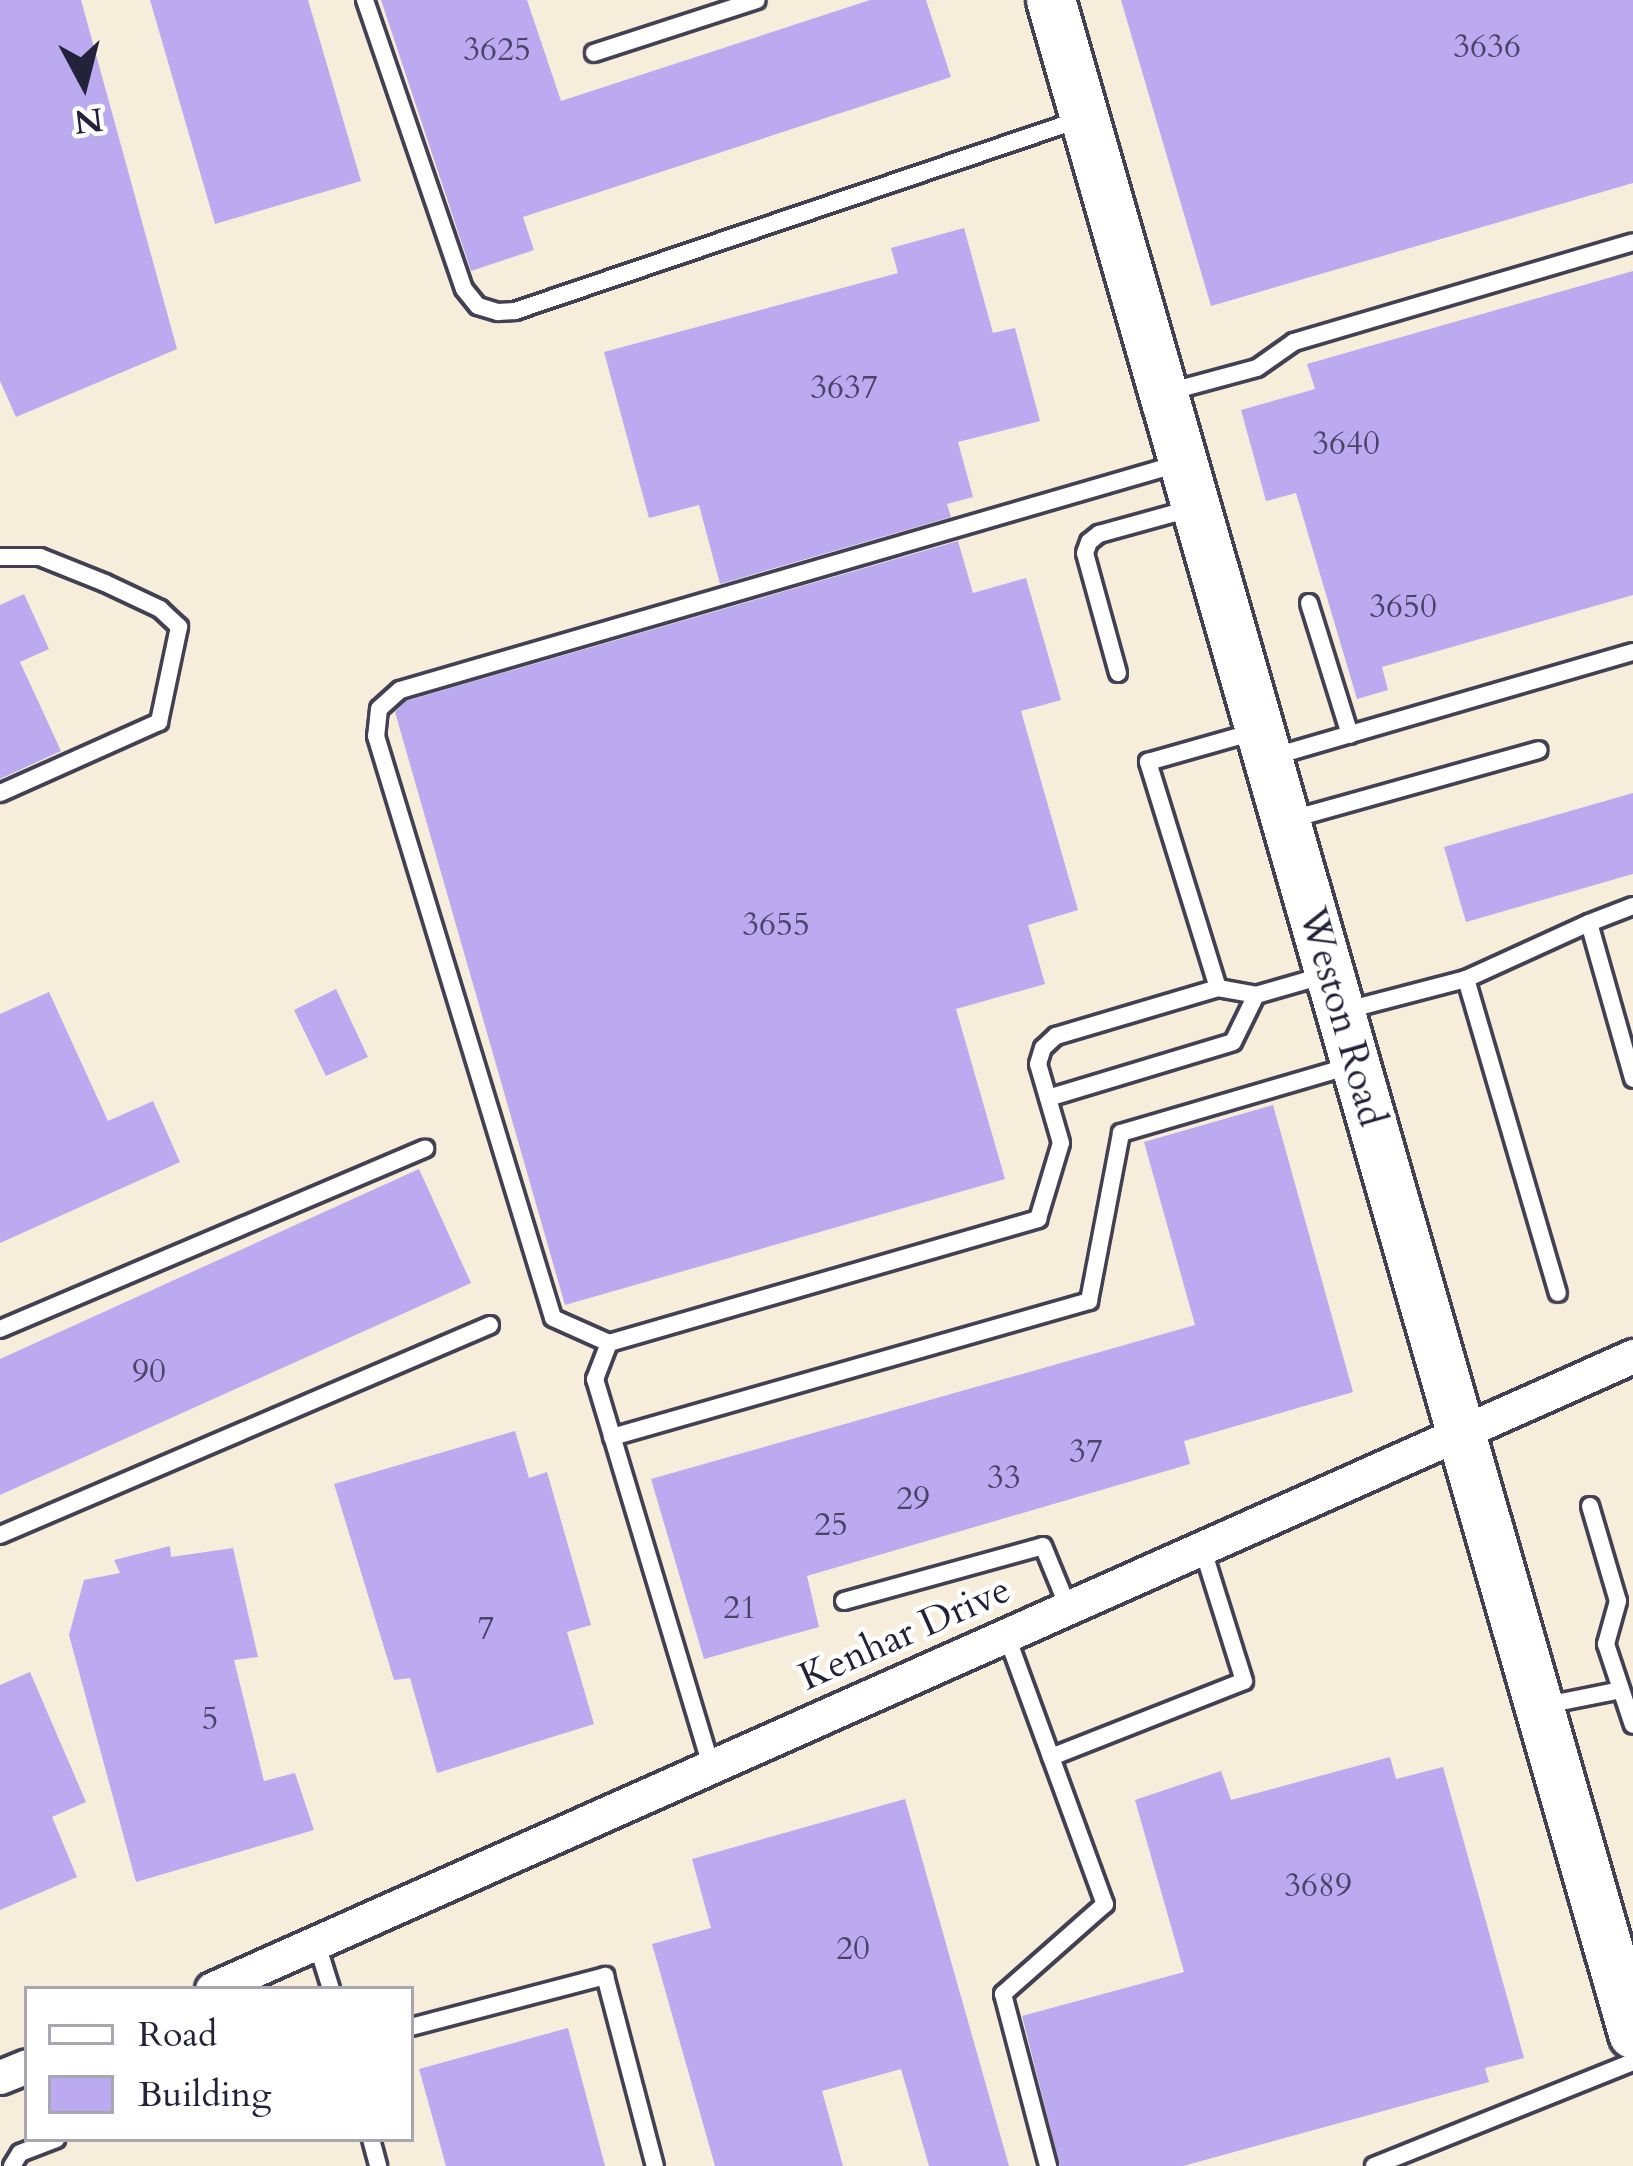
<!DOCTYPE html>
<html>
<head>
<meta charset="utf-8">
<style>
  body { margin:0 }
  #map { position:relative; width:1633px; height:2166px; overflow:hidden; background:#f6eddb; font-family:Cardo,serif }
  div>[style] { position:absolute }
  .building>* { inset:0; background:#bbaaf0 }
  .roads { filter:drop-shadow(3px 0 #424053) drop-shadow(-3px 0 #424053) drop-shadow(0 3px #424053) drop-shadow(0 -3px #424053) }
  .lane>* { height:16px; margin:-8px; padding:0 8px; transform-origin:8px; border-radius:8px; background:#fff }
  .street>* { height:33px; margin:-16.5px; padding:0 16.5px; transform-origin:16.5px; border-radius:16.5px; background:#fff }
  .secondary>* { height:48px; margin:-24px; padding:0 24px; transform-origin:24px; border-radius:24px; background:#fff }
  span { translate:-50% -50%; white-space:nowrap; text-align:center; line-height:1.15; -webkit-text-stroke:9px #fff; paint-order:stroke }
  .number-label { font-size:33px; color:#484468 }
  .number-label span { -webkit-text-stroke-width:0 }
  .street-label { font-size:39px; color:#22223b }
  .legend { position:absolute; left:24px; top:1986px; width:390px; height:156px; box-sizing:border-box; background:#fff; border:3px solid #a7a7b1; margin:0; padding:15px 21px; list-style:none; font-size:36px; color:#22223b }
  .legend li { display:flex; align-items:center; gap:24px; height:60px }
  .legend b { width:60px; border:3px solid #a7a7b1 }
  .north { position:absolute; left:24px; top:24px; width:120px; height:120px; -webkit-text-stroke:9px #fff; paint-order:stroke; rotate:173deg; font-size:33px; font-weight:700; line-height:48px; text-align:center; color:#22223b }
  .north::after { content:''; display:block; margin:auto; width:42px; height:54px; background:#22223b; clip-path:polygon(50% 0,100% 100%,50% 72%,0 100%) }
</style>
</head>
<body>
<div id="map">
  <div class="building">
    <i style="clip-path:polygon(0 0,81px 0,177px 349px,16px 417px,0 381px)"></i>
    <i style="clip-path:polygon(150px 0,308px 0,361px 181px,215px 224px)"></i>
    <i style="clip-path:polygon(381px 0,527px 0,561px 101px,870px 0,926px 0,951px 77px,523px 217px,534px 250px,471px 271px)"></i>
    <i style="clip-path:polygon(1121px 0,1633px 0,1633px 183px,1211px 306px)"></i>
    <i style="clip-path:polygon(964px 228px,993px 333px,1015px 328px,1040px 421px,958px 442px,973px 497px,947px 504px,951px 517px,720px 584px,699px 505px,649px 518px,604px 352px,898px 273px,891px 248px)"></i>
    <i style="clip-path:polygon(1633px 271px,1633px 595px,1382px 667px,1388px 690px,1357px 699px,1296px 493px,1266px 501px,1241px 410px,1315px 389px,1307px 364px)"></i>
    <i style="clip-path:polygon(958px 541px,973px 593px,1026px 578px,1061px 700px,1021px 711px,1078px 910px,1028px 925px,1045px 984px,956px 1009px,1005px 1179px,565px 1305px,395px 712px,406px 701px)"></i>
    <i style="clip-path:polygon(24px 594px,49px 649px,20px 662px,61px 751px,0 779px,0 605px)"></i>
    <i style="clip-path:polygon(1633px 793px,1633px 874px,1466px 922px,1444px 847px)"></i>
    <i style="clip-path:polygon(336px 989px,368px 1057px,326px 1076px,294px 1010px)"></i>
    <i style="clip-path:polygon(49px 992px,108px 1121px,153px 1101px,180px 1162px,0 1243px,0 1014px)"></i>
    <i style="clip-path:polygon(1273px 1105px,1353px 1392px,1184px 1441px,1190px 1464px,807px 1576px,819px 1627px,704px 1659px,651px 1479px,1195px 1325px,1144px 1142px)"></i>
    <i style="clip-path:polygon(419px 1169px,471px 1283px,0 1495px,0 1359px)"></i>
    <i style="clip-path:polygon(515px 1431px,529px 1478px,547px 1472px,591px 1625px,567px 1632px,594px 1724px,437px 1773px,410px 1678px,394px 1680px,334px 1484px)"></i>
    <i style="clip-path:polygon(170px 1546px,171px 1557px,233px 1548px,258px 1657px,234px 1660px,264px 1781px,295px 1773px,314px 1830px,136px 1882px,69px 1635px,84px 1580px,120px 1573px,114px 1560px)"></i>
    <i style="clip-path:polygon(30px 1672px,86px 1802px,52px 1817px,77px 1877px,0 1910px,0 1685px)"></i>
    <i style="clip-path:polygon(1390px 1757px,1396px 1779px,1443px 1767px,1524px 2058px,1485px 2068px,1489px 2082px,1183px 2166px,1060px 2166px,1022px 2016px,1184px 1972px,1135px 1800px,1221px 1771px,1231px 1800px)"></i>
    <i style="clip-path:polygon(905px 1799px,1009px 2166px,929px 2166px,901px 2069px,822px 2091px,843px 2166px,715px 2166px,652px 1944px,711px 1928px,692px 1859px)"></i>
    <i style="clip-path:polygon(568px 2028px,605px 2166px,446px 2166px,419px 2069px)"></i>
  </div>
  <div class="roads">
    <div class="lane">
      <i style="left:365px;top:0;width:305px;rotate:71.1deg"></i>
      <i style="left:464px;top:289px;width:22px;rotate:51deg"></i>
      <i style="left:478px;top:306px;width:21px;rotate:17deg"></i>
      <i style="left:498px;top:312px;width:17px;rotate:-3deg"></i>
      <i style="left:515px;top:311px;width:595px;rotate:-18.74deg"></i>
      <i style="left:594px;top:53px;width:171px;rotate:-18deg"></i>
      <i style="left:1168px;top:392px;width:92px;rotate:-15.1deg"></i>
      <i style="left:1257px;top:368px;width:45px;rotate:-35.1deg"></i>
      <i style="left:1294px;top:342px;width:353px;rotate:-16.4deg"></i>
      <i style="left:1181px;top:463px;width:813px;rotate:163.79deg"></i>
      <i style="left:400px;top:690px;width:28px;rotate:138deg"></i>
      <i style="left:379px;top:709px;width:27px;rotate:96deg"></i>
      <i style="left:376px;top:736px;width:608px;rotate:73.08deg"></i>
      <i style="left:553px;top:1318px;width:61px;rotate:24.1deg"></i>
      <i style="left:609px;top:1343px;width:447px;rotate:-16.1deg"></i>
      <i style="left:1038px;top:1219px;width:79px;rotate:-73.2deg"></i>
      <i style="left:1061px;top:1143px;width:82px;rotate:-106.2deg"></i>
      <i style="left:1038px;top:1064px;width:17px;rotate:-73deg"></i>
      <i style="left:1043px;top:1048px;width:18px;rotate:-43deg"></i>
      <i style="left:1056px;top:1036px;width:169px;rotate:-16.5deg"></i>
      <i style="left:1218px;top:988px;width:39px;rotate:10deg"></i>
      <i style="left:1256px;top:995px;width:76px;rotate:-16deg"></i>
      <i style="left:0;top:557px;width:40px"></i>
      <i style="left:40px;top:557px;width:70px;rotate:21.8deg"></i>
      <i style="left:105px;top:583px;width:61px;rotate:25.3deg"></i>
      <i style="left:160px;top:609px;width:26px;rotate:43deg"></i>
      <i style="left:179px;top:627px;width:97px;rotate:101.9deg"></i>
      <i style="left:159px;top:722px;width:174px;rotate:155.9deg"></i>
      <i style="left:1309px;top:603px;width:138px;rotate:72.7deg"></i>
      <i style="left:1118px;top:673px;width:124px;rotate:-105.4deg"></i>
      <i style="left:1085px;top:553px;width:12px;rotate:-70deg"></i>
      <i style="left:1089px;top:542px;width:13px;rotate:-39deg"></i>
      <i style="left:1099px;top:534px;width:94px;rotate:-15.4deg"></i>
      <i style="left:1275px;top:756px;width:373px;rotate:-16.2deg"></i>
      <i style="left:1292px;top:819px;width:256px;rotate:-15.6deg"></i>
      <i style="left:1589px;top:923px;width:47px;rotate:-21.1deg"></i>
      <i style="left:1466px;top:979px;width:135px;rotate:-24.5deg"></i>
      <i style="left:1589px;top:923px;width:162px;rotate:74.2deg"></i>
      <i style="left:1218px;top:988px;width:237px;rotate:-107.2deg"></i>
      <i style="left:1148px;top:762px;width:110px;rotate:-15.8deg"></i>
      <i style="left:1347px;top:1010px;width:123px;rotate:-14.6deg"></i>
      <i style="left:1466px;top:979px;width:327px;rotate:73.7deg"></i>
      <i style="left:1048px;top:1098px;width:193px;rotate:-16.8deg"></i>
      <i style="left:1233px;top:1042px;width:52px;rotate:-63.9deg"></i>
      <i style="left:0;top:1329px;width:462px;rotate:-23deg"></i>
      <i style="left:609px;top:1343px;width:39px;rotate:111deg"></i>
      <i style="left:595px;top:1379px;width:404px;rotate:73.3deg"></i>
      <i style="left:612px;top:1437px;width:496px;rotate:-15.9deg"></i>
      <i style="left:1089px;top:1301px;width:171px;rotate:-79.2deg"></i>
      <i style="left:1121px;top:1133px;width:239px;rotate:-16.3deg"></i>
      <i style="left:1590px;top:1506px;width:99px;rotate:73.6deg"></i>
      <i style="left:1618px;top:1601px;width:45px;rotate:105.6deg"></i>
      <i style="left:1606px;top:1644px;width:85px;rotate:71.6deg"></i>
      <i style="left:0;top:1535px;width:533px;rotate:-23.2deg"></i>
      <i style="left:844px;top:1601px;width:206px;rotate:-15.4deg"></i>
      <i style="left:1043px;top:1546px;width:66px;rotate:67.7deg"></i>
      <i style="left:1006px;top:1634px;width:288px;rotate:69.9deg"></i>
      <i style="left:1105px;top:1904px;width:136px;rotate:138.6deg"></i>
      <i style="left:1003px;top:1994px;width:178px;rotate:75.3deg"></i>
      <i style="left:1546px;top:1705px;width:76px;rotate:-11.3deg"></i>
      <i style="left:1051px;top:1757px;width:207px;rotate:-21.5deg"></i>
      <i style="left:1244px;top:1681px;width:140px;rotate:-107.4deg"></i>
      <i style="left:317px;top:1944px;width:47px;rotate:72.7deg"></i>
      <i style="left:411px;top:2027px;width:201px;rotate:-14.7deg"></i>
      <i style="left:605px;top:1976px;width:196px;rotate:75.3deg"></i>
      <i style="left:371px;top:2139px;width:28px;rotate:75deg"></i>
      <i style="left:12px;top:2166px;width:15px;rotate:-58deg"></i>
      <i style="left:20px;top:2153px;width:39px;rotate:-21deg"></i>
      <i style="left:1374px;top:2166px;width:279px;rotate:-21.9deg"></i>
    </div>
    <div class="street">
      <i style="left:212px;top:1989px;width:1556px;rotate:-24.01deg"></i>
      <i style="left:0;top:2077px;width:29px;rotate:-22deg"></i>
    </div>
    <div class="secondary">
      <i style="left:1051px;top:0;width:2116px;rotate:74.03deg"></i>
    </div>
  </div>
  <div class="number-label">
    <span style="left:1487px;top:47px">3636</span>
    <span style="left:497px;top:50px">3625</span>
    <span style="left:844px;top:388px">3637</span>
    <span style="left:1346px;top:444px">3640</span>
    <span style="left:1403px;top:607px">3650</span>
    <span style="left:776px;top:925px">3655</span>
    <span style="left:149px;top:1372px">90</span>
    <span style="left:1086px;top:1452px">37</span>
    <span style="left:1004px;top:1478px">33</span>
    <span style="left:913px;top:1499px">29</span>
    <span style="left:831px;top:1525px">25</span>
    <span style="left:740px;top:1608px">21</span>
    <span style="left:486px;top:1629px">7</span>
    <span style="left:210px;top:1719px">5</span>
    <span style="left:1318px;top:1886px">3689</span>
    <span style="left:853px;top:1949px">20</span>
  </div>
  <div class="street-label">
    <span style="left:1342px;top:1017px;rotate:74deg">Weston Road</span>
    <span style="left:905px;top:1634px;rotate:-24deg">Kenhar Drive</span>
  </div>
  <ul class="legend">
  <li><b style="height:15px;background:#fff"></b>Road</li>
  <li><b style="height:33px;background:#bbaaf0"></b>Building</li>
  </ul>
  <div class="north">N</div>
</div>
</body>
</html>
